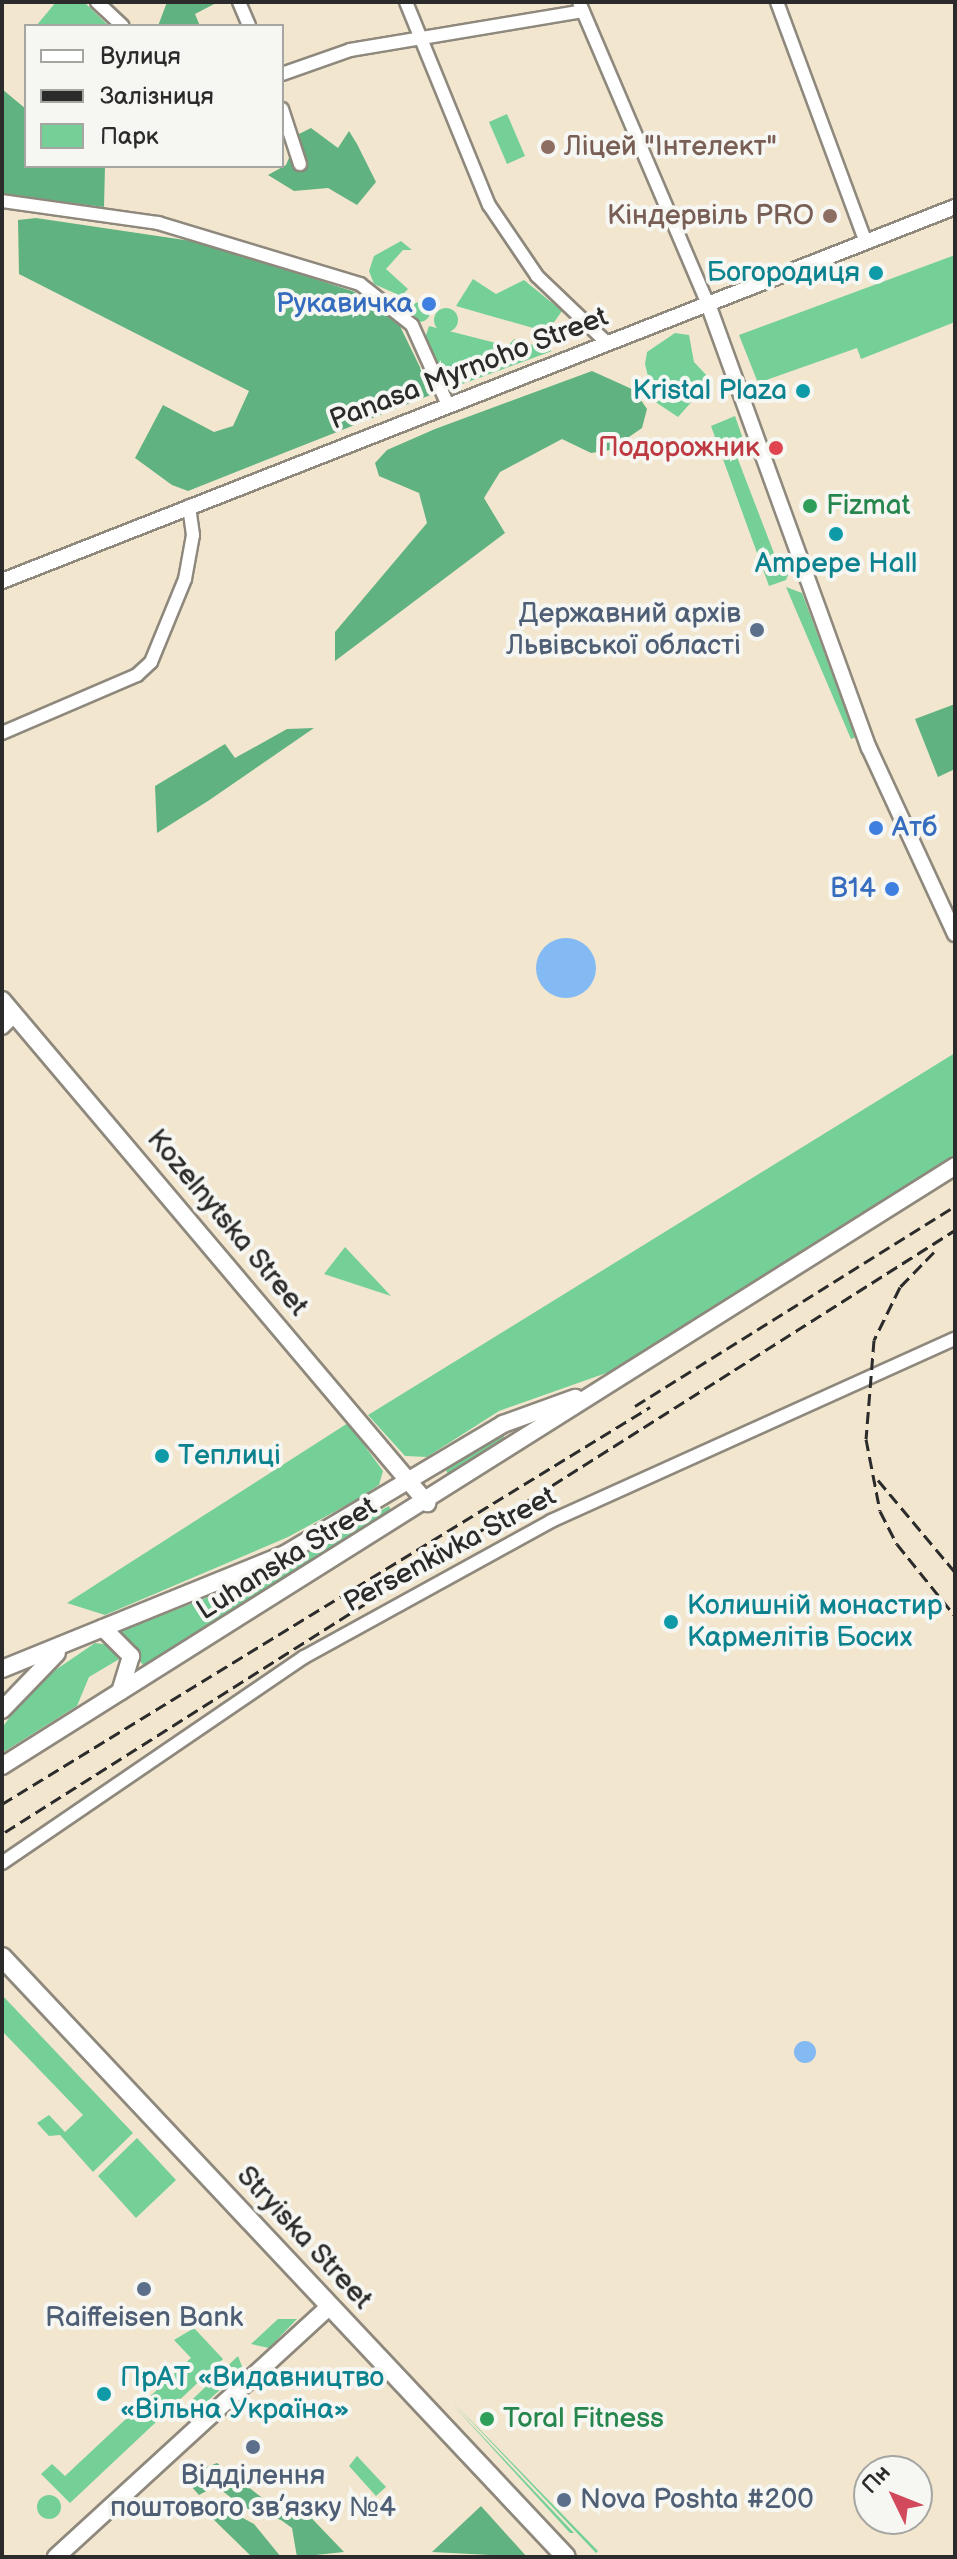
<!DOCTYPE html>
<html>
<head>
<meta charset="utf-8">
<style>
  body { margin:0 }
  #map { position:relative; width:957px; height:2559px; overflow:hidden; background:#f2e6cf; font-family:"Balsamiq Sans",sans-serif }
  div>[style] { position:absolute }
  .green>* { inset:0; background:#75d097 }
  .round { border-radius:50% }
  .forest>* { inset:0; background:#60b280 }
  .water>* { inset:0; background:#83baf3 }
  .roads { filter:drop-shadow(2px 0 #8e887d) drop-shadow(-2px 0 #8e887d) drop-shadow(0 2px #8e887d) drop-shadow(0 -2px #8e887d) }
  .minor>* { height:12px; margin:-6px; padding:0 6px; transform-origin:6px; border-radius:6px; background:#fff }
  .tertiary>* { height:14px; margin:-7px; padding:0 7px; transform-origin:7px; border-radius:7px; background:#fff }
  .secondary>* { height:16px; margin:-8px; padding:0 8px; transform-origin:8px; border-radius:8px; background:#fff }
  .primary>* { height:18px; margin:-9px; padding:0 9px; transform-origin:9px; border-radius:9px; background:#fff }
  .rail>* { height:3px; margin-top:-1.5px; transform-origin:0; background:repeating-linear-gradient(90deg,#2b2b2b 0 12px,transparent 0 18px) }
  .dots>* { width:22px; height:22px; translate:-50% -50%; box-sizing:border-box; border:4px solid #f6f6f2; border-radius:50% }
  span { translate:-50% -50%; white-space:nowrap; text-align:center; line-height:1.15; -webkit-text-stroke:8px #f6f6f2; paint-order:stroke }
  .education-label { font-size:28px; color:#785e54 }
  .left { translate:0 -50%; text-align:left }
  .right { translate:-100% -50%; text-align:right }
  .culture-label { font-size:28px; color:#0d838f }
  .shop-label { font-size:28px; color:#366cbe }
  .street-label { font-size:28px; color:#2b2b2b }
  .health-label { font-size:28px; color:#be3a42 }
  .leisure-label { font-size:28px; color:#27864d }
  .service-label { font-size:28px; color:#4e5e75 }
  .frame { position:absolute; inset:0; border:4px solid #2b2b2b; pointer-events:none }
  .legend { position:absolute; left:24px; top:24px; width:260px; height:144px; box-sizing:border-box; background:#f6f6f2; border:2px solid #a5a5a2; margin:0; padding:10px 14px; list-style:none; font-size:24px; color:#2b2b2b }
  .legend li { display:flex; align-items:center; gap:16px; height:40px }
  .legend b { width:40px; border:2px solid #a5a5a2 }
  .north { position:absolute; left:853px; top:2455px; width:80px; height:80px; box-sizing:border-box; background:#f6f6f2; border:2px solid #a5a5a2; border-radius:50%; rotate:313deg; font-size:22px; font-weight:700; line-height:32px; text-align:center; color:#2b2b2b }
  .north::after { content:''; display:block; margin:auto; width:28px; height:36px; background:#d1495b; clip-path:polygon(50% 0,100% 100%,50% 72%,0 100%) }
</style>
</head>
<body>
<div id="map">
  <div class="green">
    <i style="clip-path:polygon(56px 2px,84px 2px,109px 26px,36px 26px)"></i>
    <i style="clip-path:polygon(507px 114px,525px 156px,507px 164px,489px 122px)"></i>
    <i style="clip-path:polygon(401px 241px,412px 250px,403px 250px,386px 269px,408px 289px,401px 296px,374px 284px,369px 271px,374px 256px)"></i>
    <i style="clip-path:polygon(955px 255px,955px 322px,861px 359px,857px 348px,758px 383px,739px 335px)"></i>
    <i style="clip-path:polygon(473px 279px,496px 294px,524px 280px,562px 311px,547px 332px,456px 306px)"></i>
    <i class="round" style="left:410px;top:302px;width:20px;height:20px"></i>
    <i class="round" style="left:434px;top:308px;width:24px;height:24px"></i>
    <i style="clip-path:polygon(429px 326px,508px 346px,514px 339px,552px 351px,449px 389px,425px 338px)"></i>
    <i style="clip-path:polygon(675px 333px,689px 335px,694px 362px,711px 380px,678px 417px,654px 401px,645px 364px,647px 352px)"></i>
    <i style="clip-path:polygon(735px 416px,743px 439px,734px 449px,777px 561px,791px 567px,786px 580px,769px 586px,711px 426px)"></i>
    <i style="clip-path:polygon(786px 587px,802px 593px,856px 737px,851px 739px)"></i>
    <i style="clip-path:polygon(955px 1053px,955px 1155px,910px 1187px,612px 1371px,499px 1411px,427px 1457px,405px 1456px,368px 1415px)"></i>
    <i style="clip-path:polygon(345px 1247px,391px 1296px,324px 1274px)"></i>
    <i style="clip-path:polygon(348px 1423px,383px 1471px,379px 1485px,356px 1500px,288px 1537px,105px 1615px,67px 1603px)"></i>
    <i style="clip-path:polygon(502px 1434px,505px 1438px,448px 1474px,446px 1470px)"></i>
    <i style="clip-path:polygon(389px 1506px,392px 1513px,144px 1666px,116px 1633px,242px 1584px)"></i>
    <i style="clip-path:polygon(95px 1643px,110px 1645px,121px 1658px,89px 1677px,77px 1706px,2px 1753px,2px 1728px,32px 1686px)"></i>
    <i style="clip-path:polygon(2px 1995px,133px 2133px,93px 2172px,60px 2135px,49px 2136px,37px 2123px,49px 2115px,65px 2132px,83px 2115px,2px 2031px)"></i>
    <i style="clip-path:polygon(137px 2138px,176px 2180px,136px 2218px,98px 2176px)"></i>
    <i style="clip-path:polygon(278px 2319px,297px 2319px,269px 2348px,251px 2344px)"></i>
    <i style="clip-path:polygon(194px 2328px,223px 2359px,70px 2503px,41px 2474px,52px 2464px,65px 2476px,191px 2358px,174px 2340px)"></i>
    <i style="clip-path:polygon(238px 2356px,243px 2369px,200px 2408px,177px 2414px)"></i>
    <i style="clip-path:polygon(453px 2402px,598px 2551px,596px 2553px)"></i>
    <i style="clip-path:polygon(452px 2404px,574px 2533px,570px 2533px)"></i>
    <i style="clip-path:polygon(357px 2456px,386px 2487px,376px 2496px,349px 2466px)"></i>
    <i class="round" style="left:37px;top:2495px;width:24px;height:24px"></i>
  </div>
  <div class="forest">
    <i style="clip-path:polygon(167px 2px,218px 2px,195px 14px,200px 26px,158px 26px)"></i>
    <i style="clip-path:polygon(2px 89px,26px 109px,26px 166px,105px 166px,104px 207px,2px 194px)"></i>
    <i style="clip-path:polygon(311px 128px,338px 148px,349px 131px,357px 144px,376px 182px,357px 205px,328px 188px,294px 191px,268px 175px,286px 165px,299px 134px)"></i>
    <i style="clip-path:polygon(36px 218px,205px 243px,355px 292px,398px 322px,433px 394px,188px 491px,172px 485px,135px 458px,163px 405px,214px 432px,233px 426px,249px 391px,19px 274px,18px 220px)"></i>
    <i style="clip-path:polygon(592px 371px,634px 390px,647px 409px,642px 428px,610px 450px,591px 453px,562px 439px,500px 472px,484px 498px,505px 533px,335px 661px,335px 632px,427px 523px,419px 493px,379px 476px,375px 463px,387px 450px,435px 429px)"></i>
    <i style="clip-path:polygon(955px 704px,955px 769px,938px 777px,915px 719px)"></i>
    <i style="clip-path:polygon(314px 728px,208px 801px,157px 833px,155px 786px,225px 744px,235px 758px,287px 729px)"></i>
    <i style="clip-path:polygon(217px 2463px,265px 2500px,298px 2504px,344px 2552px,297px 2557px,292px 2528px,281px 2520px,243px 2507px,216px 2486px,199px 2495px,189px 2484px,197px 2471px)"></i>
    <i style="clip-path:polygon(213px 2502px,254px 2524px,281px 2557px,252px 2557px,212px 2518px)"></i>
    <i style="clip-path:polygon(481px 2506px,527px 2557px,432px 2552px)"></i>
  </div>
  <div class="water">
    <i class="round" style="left:536px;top:938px;width:60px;height:60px"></i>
    <i class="round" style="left:794px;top:2041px;width:22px;height:22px"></i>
  </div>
  <div class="roads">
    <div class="minor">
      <i style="left:97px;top:2px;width:35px;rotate:43deg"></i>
      <i style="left:239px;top:2px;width:26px;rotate:67deg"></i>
      <i style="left:406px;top:2px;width:219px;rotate:67.8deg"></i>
      <i style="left:489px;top:205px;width:86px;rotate:55.9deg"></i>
      <i style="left:537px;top:276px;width:97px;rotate:43.7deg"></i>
      <i style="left:579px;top:2px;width:328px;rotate:66.9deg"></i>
      <i style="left:777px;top:2px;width:256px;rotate:69.7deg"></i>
      <i style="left:282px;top:74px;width:72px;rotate:-19.4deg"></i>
      <i style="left:350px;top:50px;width:236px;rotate:-9.5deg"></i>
      <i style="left:282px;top:109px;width:58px;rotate:71.9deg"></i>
      <i style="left:2px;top:201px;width:158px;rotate:8deg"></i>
      <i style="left:158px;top:223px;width:211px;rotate:16.8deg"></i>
      <i style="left:360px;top:284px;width:66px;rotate:38.3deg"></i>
      <i style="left:412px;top:325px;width:88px;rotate:65.8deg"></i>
      <i style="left:2px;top:733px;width:147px;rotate:-23.2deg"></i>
      <i style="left:137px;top:675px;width:19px;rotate:-43deg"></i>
      <i style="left:151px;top:662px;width:90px;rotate:-67.7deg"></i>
      <i style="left:185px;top:579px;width:45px;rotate:-79.7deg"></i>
      <i style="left:193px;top:535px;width:29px;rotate:-98deg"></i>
      <i style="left:2px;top:1863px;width:366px;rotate:-34.3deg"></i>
      <i style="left:304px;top:1657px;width:282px;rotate:-28.8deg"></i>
      <i style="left:551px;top:1521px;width:443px;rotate:-24.3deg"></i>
    </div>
    <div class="tertiary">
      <i style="left:708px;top:304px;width:472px;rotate:70.1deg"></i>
      <i style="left:869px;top:748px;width:205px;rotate:65.2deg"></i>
      <i style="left:2px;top:581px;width:1024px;rotate:-21.43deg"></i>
      <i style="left:2px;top:1027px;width:18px;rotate:-45deg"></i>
    </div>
    <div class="secondary">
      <i style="left:2px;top:1000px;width:659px;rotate:49.8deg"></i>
      <i style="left:103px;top:1628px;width:40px;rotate:45deg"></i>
      <i style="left:131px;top:1656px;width:37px;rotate:107deg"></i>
      <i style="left:2px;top:1669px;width:305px;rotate:-22.1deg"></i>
      <i style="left:285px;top:1554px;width:254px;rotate:-30.8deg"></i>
      <i style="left:503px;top:1424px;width:77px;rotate:-19.9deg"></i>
      <i style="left:2px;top:1710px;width:79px;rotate:-46deg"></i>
      <i style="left:2px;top:1766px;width:1126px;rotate:-32.19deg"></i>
      <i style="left:56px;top:2557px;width:372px;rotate:-42.5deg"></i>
    </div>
    <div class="primary">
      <i style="left:2px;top:1957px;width:823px;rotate:46.77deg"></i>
    </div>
  </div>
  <div class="rail">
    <i style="left:934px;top:1252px;width:49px;rotate:134.2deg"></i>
    <i style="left:900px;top:1287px;width:59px;rotate:116.1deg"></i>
    <i style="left:874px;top:1340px;width:99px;rotate:94.6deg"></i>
    <i style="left:866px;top:1439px;width:73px;rotate:79deg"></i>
    <i style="left:880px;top:1511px;width:37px;rotate:63deg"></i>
    <i style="left:897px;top:1544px;width:92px;rotate:51.1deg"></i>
    <i style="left:635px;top:1406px;width:377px;rotate:-32deg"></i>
    <i style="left:878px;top:1480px;width:120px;rotate:50.1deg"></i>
    <i style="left:2px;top:1804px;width:760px;rotate:-31.49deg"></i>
    <i style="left:5px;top:1832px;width:1125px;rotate:-32.36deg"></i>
  </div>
  <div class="dots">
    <i style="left:548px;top:147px;background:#8d6e63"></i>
    <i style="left:830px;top:216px;background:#8d6e63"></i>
    <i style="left:876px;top:273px;background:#0f9aa8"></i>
    <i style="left:429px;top:304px;background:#3f7fe0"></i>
    <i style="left:803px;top:391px;background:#0f9aa8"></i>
    <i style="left:776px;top:448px;background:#e0444e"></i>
    <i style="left:810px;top:506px;background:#2e9e5b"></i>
    <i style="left:836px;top:534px;background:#0f9aa8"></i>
    <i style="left:757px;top:630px;background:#5c6f8a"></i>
    <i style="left:876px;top:828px;background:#3f7fe0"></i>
    <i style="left:892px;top:889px;background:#3f7fe0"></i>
    <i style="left:162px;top:1456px;background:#0f9aa8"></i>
    <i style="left:671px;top:1622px;background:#0f9aa8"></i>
    <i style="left:144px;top:2289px;background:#5c6f8a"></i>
    <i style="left:104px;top:2394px;background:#0f9aa8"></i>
    <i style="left:487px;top:2419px;background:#2e9e5b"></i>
    <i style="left:253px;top:2447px;background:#5c6f8a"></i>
    <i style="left:564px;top:2500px;background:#5c6f8a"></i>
  </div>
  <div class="education-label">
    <span class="left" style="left:564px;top:147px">Ліцей "Інтелект"</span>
    <span class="right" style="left:814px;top:216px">Кіндервіль PRO</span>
  </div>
  <div class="culture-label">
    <span class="right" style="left:860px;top:273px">Богородиця</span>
    <span class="right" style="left:787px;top:391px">Kristal Plaza</span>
    <span style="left:836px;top:564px">Ampepe Hall</span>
    <span class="left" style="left:178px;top:1456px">Теплиці</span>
    <span class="left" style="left:687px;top:1622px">Колишній монастир<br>Кармелітів Босих</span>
    <span class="left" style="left:120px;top:2394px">ПрАТ «Видавництво<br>«Вільна Україна»</span>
  </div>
  <div class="shop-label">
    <span class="right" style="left:413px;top:304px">Рукавичка</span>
    <span class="left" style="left:892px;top:828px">Атб</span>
    <span class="right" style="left:876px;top:889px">В14</span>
  </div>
  <div class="street-label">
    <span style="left:469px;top:369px;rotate:-21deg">Panasa Myrnoho Street</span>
    <span style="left:227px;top:1223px;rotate:50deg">Kozelnytska Street</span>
    <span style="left:450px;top:1550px;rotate:-28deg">Persenkivka Street</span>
    <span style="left:287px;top:1559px;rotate:-32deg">Luhanska Street</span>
    <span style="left:304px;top:2238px;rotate:47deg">Stryiska Street</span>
  </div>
  <div class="health-label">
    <span class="right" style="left:760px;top:448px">Подорожник</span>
  </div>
  <div class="leisure-label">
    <span class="left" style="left:826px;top:506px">Fizmat</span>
    <span class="left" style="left:503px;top:2419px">Toral Fitness</span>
  </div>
  <div class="service-label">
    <span class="right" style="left:741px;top:630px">Державний архів<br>Львівської області</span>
    <span style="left:144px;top:2318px">Raiffeisen Bank</span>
    <span style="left:253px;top:2492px">Відділення<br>поштового зв’язку №4</span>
    <span class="left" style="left:580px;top:2500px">Nova Poshta #200</span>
  </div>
  <div class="frame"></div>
  <ul class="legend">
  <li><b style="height:10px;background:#fff"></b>Вулиця</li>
  <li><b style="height:10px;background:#2b2b2b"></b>Залізниця</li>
  <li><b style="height:22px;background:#75d097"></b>Парк</li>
  </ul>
  <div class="north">Пн</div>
</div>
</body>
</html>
